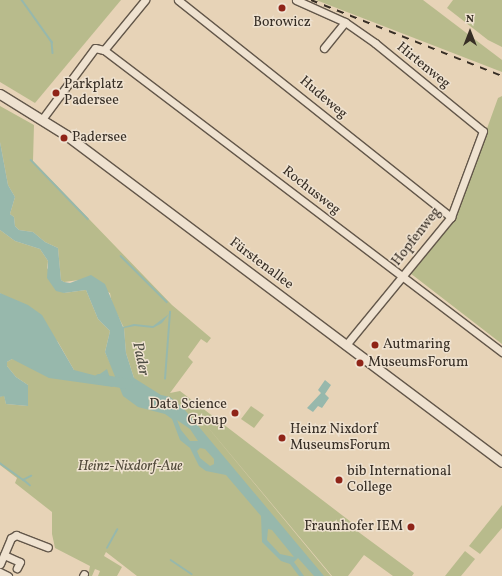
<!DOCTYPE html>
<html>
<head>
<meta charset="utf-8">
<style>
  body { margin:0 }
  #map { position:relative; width:502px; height:576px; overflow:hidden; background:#e7d3b7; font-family:Vollkorn,serif }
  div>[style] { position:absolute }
  .green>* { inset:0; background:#b8bb8c }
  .water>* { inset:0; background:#97b8ac }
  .stream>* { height:1.5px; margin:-0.75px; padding:0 0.75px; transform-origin:0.75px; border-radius:0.75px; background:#97b8ac }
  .river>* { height:10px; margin:-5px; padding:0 5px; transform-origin:5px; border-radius:5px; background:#97b8ac }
  .roads { filter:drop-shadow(1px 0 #63574a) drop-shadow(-1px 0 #63574a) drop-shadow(0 1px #63574a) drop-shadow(0 -1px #63574a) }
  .street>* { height:7px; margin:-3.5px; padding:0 3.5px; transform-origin:3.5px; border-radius:3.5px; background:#efe2d0 }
  .secondary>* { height:9px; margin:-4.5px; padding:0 4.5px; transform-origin:4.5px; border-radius:4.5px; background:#efe2d0 }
  .rail>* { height:1.5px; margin-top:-0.75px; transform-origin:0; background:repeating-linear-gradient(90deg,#372e25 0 7px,transparent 0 14px) }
  .dots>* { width:11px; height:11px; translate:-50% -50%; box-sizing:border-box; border:2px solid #efe2d0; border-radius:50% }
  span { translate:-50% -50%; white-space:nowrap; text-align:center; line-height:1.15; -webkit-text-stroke:3px #efe2d0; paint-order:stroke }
  .poi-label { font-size:14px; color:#372e25 }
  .left { translate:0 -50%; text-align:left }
  .right { translate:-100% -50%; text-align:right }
  .street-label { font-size:14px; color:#372e25 }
  .park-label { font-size:14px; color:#514a3a; font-style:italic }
  .water-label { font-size:15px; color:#4a4a40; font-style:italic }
  .north { position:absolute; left:450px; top:12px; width:40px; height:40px; -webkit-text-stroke:3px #efe2d0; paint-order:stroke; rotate:0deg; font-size:11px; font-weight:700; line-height:16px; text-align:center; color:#372e25 }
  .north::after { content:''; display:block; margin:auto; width:14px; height:18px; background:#372e25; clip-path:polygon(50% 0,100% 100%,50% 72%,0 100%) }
</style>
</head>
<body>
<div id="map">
  <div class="green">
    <i style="clip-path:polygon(0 0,121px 0,35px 103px,0 82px)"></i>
    <i style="clip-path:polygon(316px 0,423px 0,502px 60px,502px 72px)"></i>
    <i style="clip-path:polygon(453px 0,502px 0,502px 47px,488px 40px,447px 8px)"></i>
    <i style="clip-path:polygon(502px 96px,502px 344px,410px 273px,454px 220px,498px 98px)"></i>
    <i style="clip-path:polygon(0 106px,34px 125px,33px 161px,172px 305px,211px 338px,207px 343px,201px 339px,188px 357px,193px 362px,170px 393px,180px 391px,351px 522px,349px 525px,414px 573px,412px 576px,393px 576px,364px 555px,348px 576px,332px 576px,196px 413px,331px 576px,137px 576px,106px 552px,104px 556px,122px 567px,117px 576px,98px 576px,100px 571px,95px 569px,92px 576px,88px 576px,90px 566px,55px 548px,52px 534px,52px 512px,15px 483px,17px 478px,0 465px,0 397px,4px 395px,6px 404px,28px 406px,28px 385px,16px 377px,7px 366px,7px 362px,12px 359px,74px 370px,58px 342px,0 293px,0 230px,15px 241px,40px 249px,48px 261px,47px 268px,64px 293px,86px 290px,98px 319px,110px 331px,105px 352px,110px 363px,134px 378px,126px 353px,124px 328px,112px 304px,110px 293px,79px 280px,64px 282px,61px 280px,58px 248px,45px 242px,33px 232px,19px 230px,15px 226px,14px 217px,10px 214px,15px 197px,8px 185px,0 142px)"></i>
    <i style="clip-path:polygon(251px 406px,264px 415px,254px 428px,241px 419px)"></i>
    <i style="clip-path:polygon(502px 505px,502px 528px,480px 554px,469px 546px)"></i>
    <i style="clip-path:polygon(465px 551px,475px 559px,461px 576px,445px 576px)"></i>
  </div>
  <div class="water">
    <i style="clip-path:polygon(evenodd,0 142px,8px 185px,15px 197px,10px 214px,14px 217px,15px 226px,19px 230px,33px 232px,45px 242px,58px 248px,61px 280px,64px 282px,70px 283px,91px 275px,105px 284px,123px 327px,134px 324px,153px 326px,169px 314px,162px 323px,153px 328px,135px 326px,124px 328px,126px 353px,134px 378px,161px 395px,170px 397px,184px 409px,324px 576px,314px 576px,298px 558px,294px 562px,304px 576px,299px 576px,290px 564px,281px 561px,262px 542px,261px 516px,226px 475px,206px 471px,199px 466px,190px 448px,180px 440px,172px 419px,165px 414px,138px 407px,123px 396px,105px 352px,110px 331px,98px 319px,86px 290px,64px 293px,56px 291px,47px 278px,48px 261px,40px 249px,15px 241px,0 230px,0 142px,177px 420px,190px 429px,198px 441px,190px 441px,181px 430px,177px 420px,0 142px,200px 448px,205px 449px,214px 459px,214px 464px,210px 466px,200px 458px,197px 451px,200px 448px,0 142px,268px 529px,272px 530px,294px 557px,280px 554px,267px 540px,268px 529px)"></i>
    <i style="clip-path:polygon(0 293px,28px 305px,42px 315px,74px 370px,97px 376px,107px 369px,113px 387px,49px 378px,12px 359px,7px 362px,7px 366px,16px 377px,28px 385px,28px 406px,6px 404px,4px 396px,0 397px)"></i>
    <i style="clip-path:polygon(325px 380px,331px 385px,325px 394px,329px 398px,322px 408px,318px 406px,313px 412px,307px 408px,321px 393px,318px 390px)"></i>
  </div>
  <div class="stream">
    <i style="left:22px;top:0;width:52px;rotate:54.5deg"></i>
    <i style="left:52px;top:42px;width:11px;rotate:85deg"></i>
    <i style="left:31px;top:160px;width:82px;rotate:46deg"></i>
    <i style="left:121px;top:256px;width:65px;rotate:45deg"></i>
    <i style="left:165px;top:379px;width:67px;rotate:-85.7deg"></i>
    <i style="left:0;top:463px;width:29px;rotate:36deg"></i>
    <i style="left:23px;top:480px;width:9px;rotate:-27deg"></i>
    <i style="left:24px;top:480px;width:8px;rotate:40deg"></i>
    <i style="left:107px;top:548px;width:21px;rotate:-61deg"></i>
    <i style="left:171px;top:560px;width:25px;rotate:34deg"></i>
  </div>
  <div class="river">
    <i style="left:99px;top:379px;width:29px;rotate:10deg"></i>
  </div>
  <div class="roads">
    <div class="street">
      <i style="left:178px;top:0;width:349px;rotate:38.5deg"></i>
      <i style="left:296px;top:0;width:54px;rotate:24.2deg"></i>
      <i style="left:345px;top:22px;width:37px;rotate:35deg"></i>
      <i style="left:375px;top:43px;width:139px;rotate:39.2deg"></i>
      <i style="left:483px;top:131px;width:92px;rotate:110.4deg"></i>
      <i style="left:451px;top:217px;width:166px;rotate:129.4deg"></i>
      <i style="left:324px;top:48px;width:33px;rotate:-51deg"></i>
      <i style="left:104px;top:50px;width:65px;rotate:-50.6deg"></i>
      <i style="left:43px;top:118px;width:87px;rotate:-53.4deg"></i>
      <i style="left:95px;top:48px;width:9px;rotate:13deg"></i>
      <i style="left:104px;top:50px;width:500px;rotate:37.2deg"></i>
      <i style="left:4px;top:555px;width:17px;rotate:24deg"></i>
      <i style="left:20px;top:562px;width:7px;rotate:117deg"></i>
      <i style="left:0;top:564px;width:28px;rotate:-67deg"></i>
      <i style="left:11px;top:538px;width:6px;rotate:-31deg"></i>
      <i style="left:16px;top:535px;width:34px;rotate:21deg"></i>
      <i style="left:0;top:572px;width:9px;rotate:27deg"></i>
      <i style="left:83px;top:576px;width:2px;rotate:-63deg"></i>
    </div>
    <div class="secondary">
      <i style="left:0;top:94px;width:78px;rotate:31.8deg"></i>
      <i style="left:66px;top:135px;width:545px;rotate:36.87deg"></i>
    </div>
  </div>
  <div class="rail">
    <i style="left:311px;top:0;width:206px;rotate:21.7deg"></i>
  </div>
  <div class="dots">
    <i style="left:282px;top:8px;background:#8f2418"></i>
    <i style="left:56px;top:93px;background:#8f2418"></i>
    <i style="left:64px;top:138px;background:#8f2418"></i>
    <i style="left:375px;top:345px;background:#8f2418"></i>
    <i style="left:360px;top:363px;background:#8f2418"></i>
    <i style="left:235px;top:413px;background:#8f2418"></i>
    <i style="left:282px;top:438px;background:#8f2418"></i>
    <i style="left:339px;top:480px;background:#8f2418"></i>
    <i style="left:411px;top:527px;background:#8f2418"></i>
  </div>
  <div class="poi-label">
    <span style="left:282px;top:23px">Borowicz</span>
    <span class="left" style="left:64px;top:93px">Parkplatz<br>Padersee</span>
    <span class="left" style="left:72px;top:138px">Padersee</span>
    <span class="left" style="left:383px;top:345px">Autmaring</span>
    <span class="left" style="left:368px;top:363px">MuseumsForum</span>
    <span class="right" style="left:227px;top:413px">Data Science<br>Group</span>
    <span class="left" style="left:290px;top:438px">Heinz Nixdorf<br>MuseumsForum</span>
    <span class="left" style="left:347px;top:480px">bib International<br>College</span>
    <span class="right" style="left:403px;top:527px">Fraunhofer IEM</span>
  </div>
  <div class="street-label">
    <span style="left:423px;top:66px;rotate:39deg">Hirtenweg</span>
    <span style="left:323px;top:98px;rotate:40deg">Hudeweg</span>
    <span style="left:311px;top:191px;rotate:38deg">Rochusweg</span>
    <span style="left:417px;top:237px;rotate:-52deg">Hopfenweg</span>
    <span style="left:261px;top:264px;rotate:37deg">Fürstenallee</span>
  </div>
  <div class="park-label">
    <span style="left:130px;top:467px">Heinz-Nixdorf-Aue</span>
  </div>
  <div class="water-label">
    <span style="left:140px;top:359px;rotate:78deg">Pader</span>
  </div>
  <div class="north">N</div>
</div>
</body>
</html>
